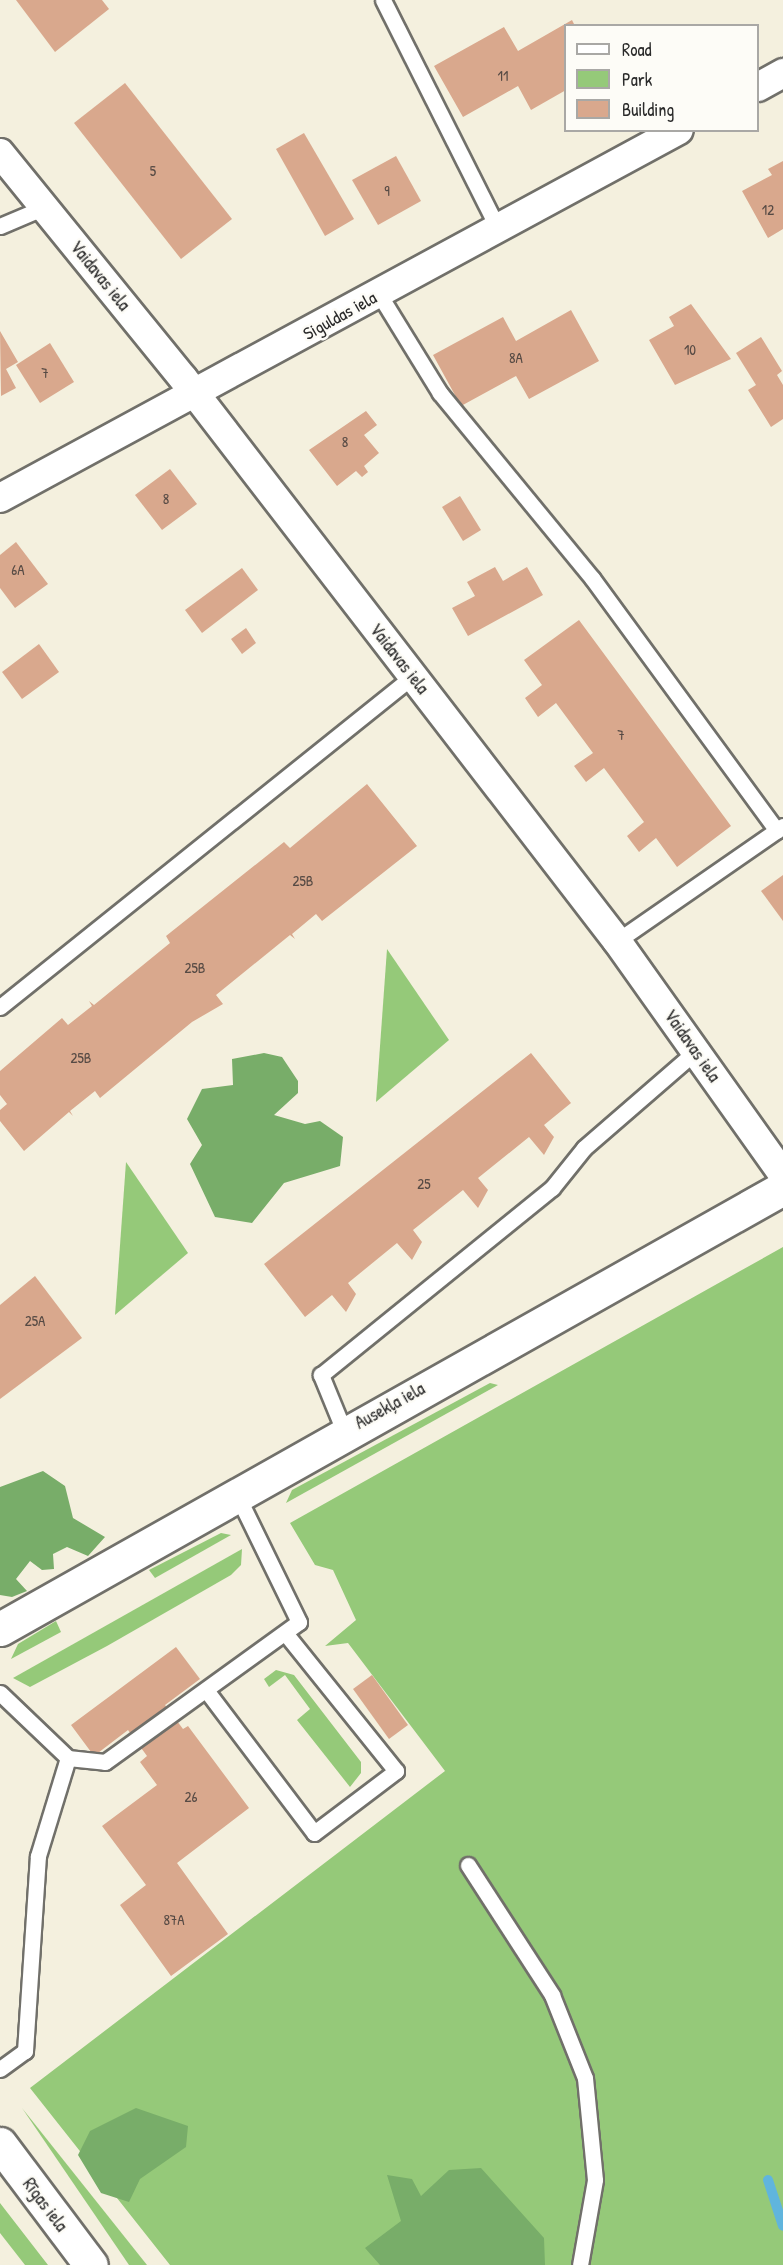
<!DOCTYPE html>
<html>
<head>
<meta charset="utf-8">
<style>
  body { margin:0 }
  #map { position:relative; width:783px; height:2265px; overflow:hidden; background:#f4f0de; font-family:"Patrick Hand",sans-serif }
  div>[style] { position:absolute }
  .green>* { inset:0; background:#95c979 }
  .forest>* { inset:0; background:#78ad69 }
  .stream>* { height:10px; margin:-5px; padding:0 5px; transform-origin:5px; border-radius:5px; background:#60b5dd }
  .building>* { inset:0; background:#d9a88d }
  .roads { filter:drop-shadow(2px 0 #71706a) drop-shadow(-2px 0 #71706a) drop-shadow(0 2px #71706a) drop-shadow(0 -2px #71706a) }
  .service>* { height:15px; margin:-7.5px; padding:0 7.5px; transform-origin:7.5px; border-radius:7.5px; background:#fff }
  .minor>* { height:28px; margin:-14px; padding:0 14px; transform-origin:14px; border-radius:14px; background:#fff }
  .tertiary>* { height:33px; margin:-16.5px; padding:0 16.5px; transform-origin:16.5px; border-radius:16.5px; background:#fff }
  .primary>* { height:33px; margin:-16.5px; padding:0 16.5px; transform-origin:16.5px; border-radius:16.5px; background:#fff }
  span { translate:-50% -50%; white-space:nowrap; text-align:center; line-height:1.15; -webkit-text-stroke:5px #fdfcf7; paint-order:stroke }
  .number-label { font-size:15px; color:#564a44 }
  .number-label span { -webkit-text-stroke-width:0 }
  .street-label { font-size:18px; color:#2b2b2b }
  .legend { position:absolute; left:564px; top:24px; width:195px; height:108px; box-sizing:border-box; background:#fdfcf7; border:2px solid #a9a8a5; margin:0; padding:8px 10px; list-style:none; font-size:18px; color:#2b2b2b }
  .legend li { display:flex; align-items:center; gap:12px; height:30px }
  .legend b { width:30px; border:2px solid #a9a8a5 }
</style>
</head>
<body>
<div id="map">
  <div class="green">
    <i style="clip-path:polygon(387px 949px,449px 1040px,376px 1102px)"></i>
    <i style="clip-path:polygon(126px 1162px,188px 1253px,115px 1315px)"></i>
    <i style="clip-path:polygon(783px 1247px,783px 2265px,170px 2265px,30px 2088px,445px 1771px,348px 1643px,325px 1646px,356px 1620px,333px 1570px,315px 1565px,290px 1523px)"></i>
    <i style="clip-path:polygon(490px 1383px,498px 1385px,286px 1503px,292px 1490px)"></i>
    <i style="clip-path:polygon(221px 1533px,231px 1535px,155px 1578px,149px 1570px)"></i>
    <i style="clip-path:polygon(242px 1549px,241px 1565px,231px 1575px,107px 1646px,30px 1687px,13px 1678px)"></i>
    <i style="clip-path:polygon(56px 1621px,61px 1632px,11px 1659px,18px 1644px)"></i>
    <i style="clip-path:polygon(276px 1670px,294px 1675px,361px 1762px,361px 1773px,350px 1787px,297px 1720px,310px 1709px,285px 1675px,269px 1687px,264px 1679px)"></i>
    <i style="clip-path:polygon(22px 2108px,147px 2265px,129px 2265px)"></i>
    <i style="clip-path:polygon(0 2203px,41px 2256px,48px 2265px,25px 2265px,0 2233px)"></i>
  </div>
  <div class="forest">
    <i style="clip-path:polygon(264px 1053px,282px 1057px,298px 1081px,298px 1093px,274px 1115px,305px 1124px,320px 1121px,343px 1137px,340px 1166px,284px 1183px,252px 1223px,215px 1217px,190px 1164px,202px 1145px,187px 1119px,202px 1089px,233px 1085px,232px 1059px)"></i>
    <i style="clip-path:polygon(43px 1471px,65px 1486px,73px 1518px,105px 1537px,88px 1556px,67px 1547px,53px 1554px,54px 1569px,42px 1570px,30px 1561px,16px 1579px,27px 1591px,12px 1597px,0 1595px,0 1487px)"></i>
    <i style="clip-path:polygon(136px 2108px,188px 2126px,186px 2147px,140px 2179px,129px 2202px,101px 2193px,78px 2155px,90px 2131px)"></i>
    <i style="clip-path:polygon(481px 2168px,544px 2238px,545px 2265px,380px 2265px,365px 2248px,401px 2221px,387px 2175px,412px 2179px,421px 2196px,449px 2170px)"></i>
  </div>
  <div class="stream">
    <i style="left:768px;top:2180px;width:48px;rotate:71.9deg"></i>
  </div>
  <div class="building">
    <i style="clip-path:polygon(16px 0,102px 0,109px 9px,55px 52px)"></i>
    <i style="clip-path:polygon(572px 20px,575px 26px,566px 26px,566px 90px,531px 110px,518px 86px,463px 117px,434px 66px,504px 27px,518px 51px)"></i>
    <i style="clip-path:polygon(125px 83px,232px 219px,181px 259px,74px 123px)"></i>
    <i style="clip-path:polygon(304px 133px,354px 219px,325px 236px,276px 149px)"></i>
    <i style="clip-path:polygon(396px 156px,421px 201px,378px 225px,352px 180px)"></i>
    <i style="clip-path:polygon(783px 161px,783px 229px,768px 238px,742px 191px,772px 175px,768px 169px)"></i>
    <i style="clip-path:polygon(691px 304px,731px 359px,675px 385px,649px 340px,674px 326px,669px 317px)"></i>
    <i style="clip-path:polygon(571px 310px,599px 361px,529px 399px,516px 376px,461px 406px,433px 355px,503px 317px,516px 341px)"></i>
    <i style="clip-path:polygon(0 331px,18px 362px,6px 369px,16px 388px,1px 396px)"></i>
    <i style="clip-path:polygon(761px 337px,782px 371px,777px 375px,783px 385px,783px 419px,771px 427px,748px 390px,756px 385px,736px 353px)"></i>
    <i style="clip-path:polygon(50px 343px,74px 382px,40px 403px,16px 365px)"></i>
    <i style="clip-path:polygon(366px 411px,377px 425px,364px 435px,379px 453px,364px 466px,368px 472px,362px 477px,356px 471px,337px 486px,309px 450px)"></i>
    <i style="clip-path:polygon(170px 469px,197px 504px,162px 530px,135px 495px)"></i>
    <i style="clip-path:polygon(460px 496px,481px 530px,463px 541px,442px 507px)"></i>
    <i style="clip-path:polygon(16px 542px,48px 584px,15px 608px,0 588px,0 555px)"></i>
    <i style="clip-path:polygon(495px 567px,503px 581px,527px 567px,543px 595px,468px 636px,452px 608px,475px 596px,467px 582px)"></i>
    <i style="clip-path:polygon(242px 568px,258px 590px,202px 633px,185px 610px)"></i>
    <i style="clip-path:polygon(579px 620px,731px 826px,677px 867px,656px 838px,639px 852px,627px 836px,644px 822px,604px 768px,586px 782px,574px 766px,593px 753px,556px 703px,538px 717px,525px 698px,542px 685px,524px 660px)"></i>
    <i style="clip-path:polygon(246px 628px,256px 643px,242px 654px,231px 639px)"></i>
    <i style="clip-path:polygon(39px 644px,59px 672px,22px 699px,2px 672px)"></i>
    <i style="clip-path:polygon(367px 784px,417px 846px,322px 921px,316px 914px,292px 934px,295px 939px,290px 935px,216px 995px,223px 1004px,192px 1022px,100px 1098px,95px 1091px,70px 1111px,73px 1116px,69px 1112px,24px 1151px,0 1121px,0 1110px,7px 1104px,0 1095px,0 1071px,62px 1018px,68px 1025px,92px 1006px,89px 1001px,94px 1005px,170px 943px,166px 936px,284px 842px,290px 848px)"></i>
    <i style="clip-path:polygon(783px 875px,783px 921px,761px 891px)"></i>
    <i style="clip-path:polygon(531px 1053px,571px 1103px,544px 1125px,554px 1137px,544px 1155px,529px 1137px,478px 1178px,488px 1190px,478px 1208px,463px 1190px,413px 1230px,422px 1242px,412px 1260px,397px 1243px,348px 1283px,356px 1294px,346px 1312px,332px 1295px,305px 1317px,264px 1264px)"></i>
    <i style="clip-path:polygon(35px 1276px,82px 1338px,0 1399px,0 1305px)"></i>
    <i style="clip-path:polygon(176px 1647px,200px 1679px,165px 1705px,183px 1729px,188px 1726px,249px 1808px,177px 1863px,228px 1934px,171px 1976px,120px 1905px,146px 1885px,102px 1826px,157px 1785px,140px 1762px,147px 1756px,128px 1730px,94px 1756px,71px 1725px)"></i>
    <i style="clip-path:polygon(372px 1675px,408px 1725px,389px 1739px,353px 1689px)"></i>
  </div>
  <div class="roads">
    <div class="service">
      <i style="left:383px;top:0;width:256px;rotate:63.3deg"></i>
      <i style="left:0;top:226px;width:49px;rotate:-22.9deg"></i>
      <i style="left:379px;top:294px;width:116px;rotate:58.4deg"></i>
      <i style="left:440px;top:393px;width:239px;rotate:50.6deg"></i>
      <i style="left:592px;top:578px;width:313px;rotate:53.8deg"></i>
      <i style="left:617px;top:941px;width:202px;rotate:-34.7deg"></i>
      <i style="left:0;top:1007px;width:529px;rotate:-38.71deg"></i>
      <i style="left:344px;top:1431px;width:61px;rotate:-112.3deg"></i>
      <i style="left:321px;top:1375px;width:297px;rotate:-39deg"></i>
      <i style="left:552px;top:1188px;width:51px;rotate:-51.3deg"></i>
      <i style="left:584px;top:1148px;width:147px;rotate:-40.9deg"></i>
      <i style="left:206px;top:1690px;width:179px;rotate:52.9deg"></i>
      <i style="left:314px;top:1833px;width:103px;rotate:-37.1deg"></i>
      <i style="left:396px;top:1771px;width:177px;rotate:-128.8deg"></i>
      <i style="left:0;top:1693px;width:94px;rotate:43.7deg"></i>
      <i style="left:68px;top:1758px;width:37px;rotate:6deg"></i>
      <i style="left:105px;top:1762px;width:239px;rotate:-35.8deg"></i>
      <i style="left:299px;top:1622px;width:144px;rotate:-116deg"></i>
      <i style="left:468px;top:1865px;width:155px;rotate:57.1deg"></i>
      <i style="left:552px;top:1995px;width:89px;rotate:68.3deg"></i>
      <i style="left:585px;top:2078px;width:102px;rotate:84.4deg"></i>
      <i style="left:595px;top:2180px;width:86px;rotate:100deg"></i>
      <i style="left:0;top:2069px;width:31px;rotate:-36deg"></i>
      <i style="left:25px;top:2051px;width:195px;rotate:-86.2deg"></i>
      <i style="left:38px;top:1856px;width:102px;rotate:-73deg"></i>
    </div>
    <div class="minor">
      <i style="left:758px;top:87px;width:29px;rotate:-29deg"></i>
      <i style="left:0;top:153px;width:290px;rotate:50.9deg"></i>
      <i style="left:183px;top:378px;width:711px;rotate:52.37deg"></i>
      <i style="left:617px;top:941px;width:287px;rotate:54.6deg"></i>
      <i style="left:0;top:498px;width:772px;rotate:-28.46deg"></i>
    </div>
    <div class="tertiary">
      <i style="left:0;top:1629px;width:899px;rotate:-29.39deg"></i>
    </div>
    <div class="primary">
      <i style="left:0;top:2144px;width:151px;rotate:53.1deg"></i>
    </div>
  </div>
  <div class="number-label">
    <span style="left:503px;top:76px">11</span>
    <span style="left:153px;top:171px">5</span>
    <span style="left:387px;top:191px">9</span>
    <span style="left:768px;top:210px">12</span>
    <span style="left:690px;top:350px">10</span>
    <span style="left:516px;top:358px">8A</span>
    <span style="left:45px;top:373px">7</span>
    <span style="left:345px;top:442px">8</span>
    <span style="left:166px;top:499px">8</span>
    <span style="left:18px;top:570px">6A</span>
    <span style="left:621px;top:735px">7</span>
    <span style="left:303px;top:881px">25B</span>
    <span style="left:195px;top:968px">25B</span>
    <span style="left:81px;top:1058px">25B</span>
    <span style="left:424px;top:1184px">25</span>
    <span style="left:35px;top:1321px">25A</span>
    <span style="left:191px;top:1797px">26</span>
    <span style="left:174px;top:1920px">87A</span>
  </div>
  <div class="street-label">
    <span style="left:100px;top:276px;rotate:51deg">Vaidavas iela</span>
    <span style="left:340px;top:316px;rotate:-29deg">Siguldas iela</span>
    <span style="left:399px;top:659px;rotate:52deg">Vaidavas iela</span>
    <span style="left:692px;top:1046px;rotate:55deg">Vaidavas iela</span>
    <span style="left:390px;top:1406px;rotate:-29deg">Ausekļa iela</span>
    <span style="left:45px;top:2205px;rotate:53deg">Rīgas iela</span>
  </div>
  <ul class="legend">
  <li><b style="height:8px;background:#fff"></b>Road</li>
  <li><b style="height:16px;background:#95c979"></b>Park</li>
  <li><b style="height:16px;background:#d9a88d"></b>Building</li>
  </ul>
</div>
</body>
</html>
